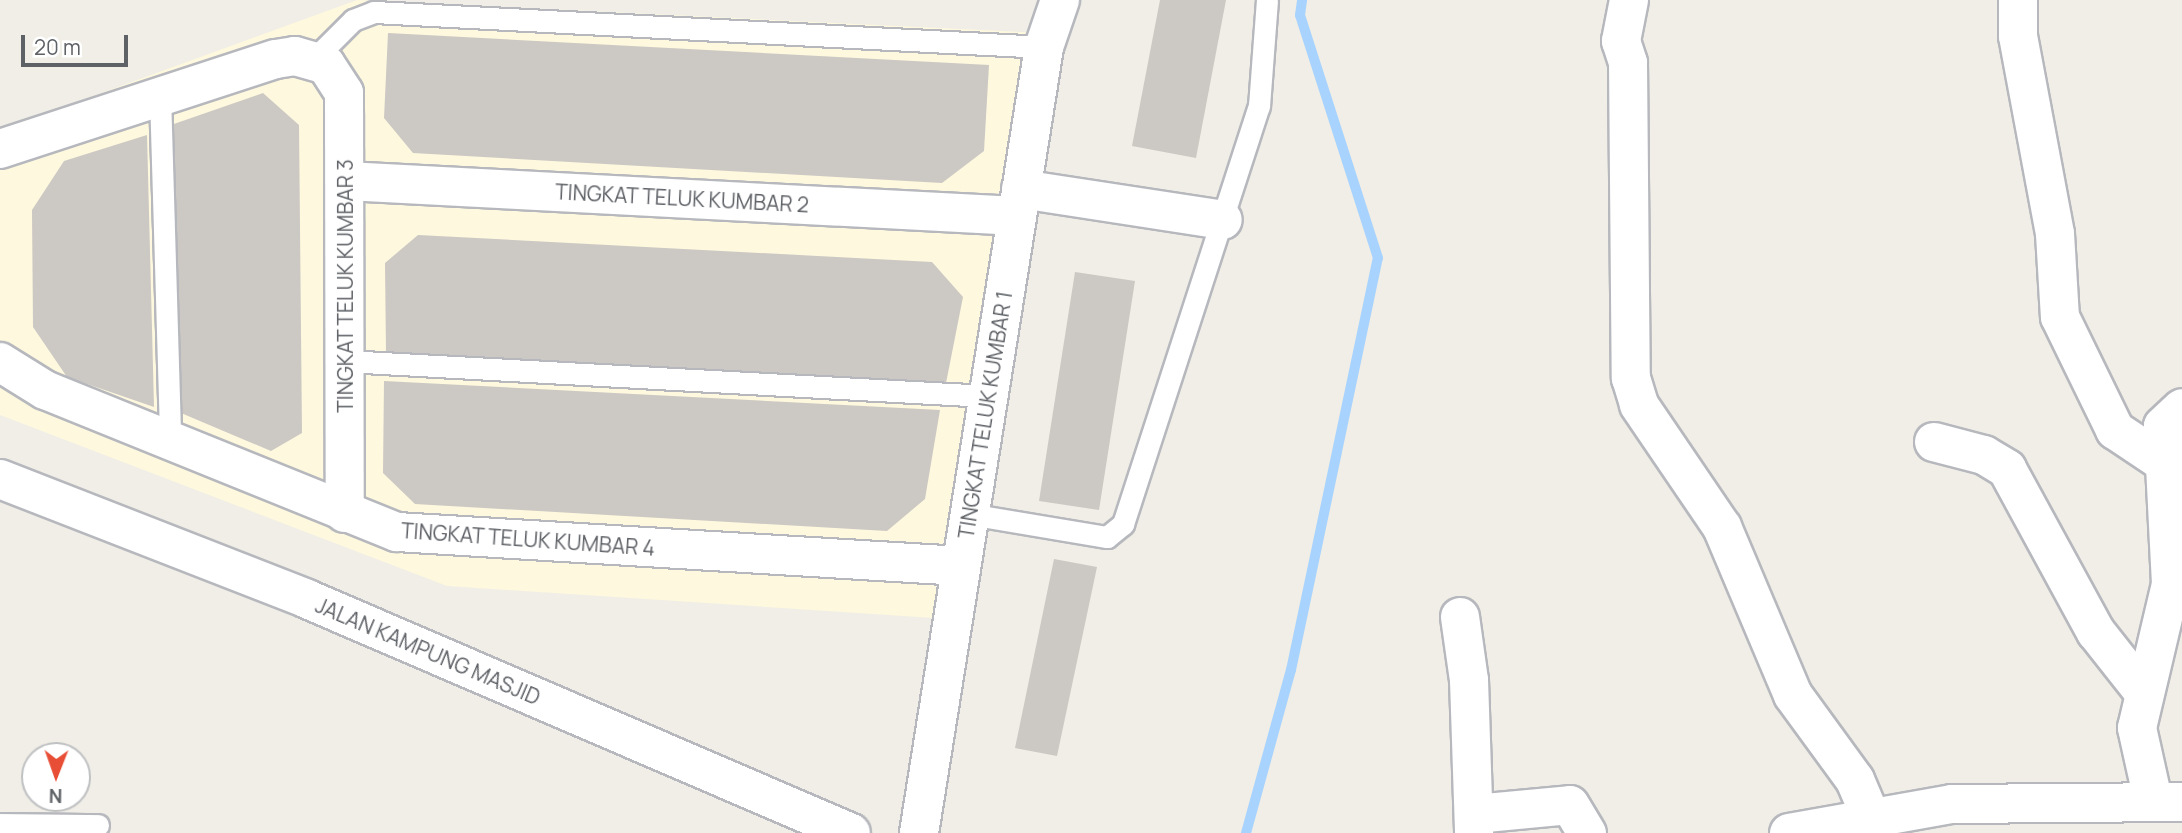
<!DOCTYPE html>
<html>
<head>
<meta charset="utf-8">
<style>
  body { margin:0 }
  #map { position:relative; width:2182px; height:833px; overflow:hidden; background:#f0eee6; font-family:Manrope,sans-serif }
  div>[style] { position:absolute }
  .commercial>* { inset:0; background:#fdf8de }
  .stream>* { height:10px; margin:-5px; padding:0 5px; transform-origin:5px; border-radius:5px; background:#a8d3fe }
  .building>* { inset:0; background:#ccc8c3 }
  .roads { filter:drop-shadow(2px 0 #b6b8bd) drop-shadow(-2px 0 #b6b8bd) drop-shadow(0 2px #b6b8bd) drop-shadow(0 -2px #b6b8bd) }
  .lane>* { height:21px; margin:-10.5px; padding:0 10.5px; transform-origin:10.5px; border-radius:10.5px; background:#fff }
  .street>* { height:38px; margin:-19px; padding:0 19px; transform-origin:19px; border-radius:19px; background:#fff }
  .secondary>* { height:38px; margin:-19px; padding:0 19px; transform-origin:19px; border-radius:19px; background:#fff }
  span { translate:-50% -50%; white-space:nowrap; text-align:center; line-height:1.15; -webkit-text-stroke:5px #fff; paint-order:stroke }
  .street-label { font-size:21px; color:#5e6166 }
  .north { position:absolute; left:21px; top:742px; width:70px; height:70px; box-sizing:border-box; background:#fff; border:2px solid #bfc0c2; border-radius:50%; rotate:181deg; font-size:19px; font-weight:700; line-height:28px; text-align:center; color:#5e6166 }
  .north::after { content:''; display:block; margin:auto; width:24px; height:32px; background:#e74e35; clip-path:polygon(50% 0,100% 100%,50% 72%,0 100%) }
  .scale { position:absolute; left:21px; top:35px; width:107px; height:32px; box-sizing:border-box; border:4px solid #5e6166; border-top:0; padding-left:9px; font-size:21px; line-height:24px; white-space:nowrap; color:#5e6166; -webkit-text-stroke:5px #fff; paint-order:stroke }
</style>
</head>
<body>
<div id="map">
  <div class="commercial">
    <i style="clip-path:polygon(357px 0,1065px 34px,964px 620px,447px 586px,0 415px,0 130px)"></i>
  </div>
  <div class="stream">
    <i style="left:1246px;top:833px;width:169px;rotate:-74.6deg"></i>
    <i style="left:1291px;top:670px;width:421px;rotate:-78.1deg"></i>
    <i style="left:1378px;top:258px;width:255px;rotate:-107.8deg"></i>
    <i style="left:1300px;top:15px;width:15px;rotate:-82deg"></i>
  </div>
  <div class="building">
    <i style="clip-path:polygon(1160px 0,1226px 0,1196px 158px,1132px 146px)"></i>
    <i style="clip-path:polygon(388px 33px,989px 65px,984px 151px,942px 183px,413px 153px,384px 118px)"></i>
    <i style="clip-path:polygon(263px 93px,299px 125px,302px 433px,271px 451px,181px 413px,171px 125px)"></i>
    <i style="clip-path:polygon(147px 135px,154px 407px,67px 377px,33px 327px,32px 210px,64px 161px)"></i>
    <i style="clip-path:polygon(418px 235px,932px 262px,963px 297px,946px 383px,386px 353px,385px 263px)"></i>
    <i style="clip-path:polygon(1075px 272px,1135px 281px,1099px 510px,1039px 501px)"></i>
    <i style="clip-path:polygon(384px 381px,940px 410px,925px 499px,887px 531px,415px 504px,383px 473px)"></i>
    <i style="clip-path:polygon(1054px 559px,1097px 567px,1057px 756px,1015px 748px)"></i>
  </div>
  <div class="roads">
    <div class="lane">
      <i style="left:314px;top:59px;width:55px;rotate:-45deg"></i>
      <i style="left:353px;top:20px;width:22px;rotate:-21deg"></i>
      <i style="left:374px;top:12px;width:671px;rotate:2.99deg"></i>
      <i style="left:160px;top:95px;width:347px;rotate:88.3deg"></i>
      <i style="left:345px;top:361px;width:644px;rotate:3.12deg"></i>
      <i style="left:969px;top:514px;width:140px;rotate:9.5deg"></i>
      <i style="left:1107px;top:537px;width:21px;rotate:-39deg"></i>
      <i style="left:1123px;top:524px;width:440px;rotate:-72deg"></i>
      <i style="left:1259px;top:106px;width:106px;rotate:-85.7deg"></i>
      <i style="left:0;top:824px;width:98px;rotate:0.6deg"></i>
    </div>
    <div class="street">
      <i style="left:1629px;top:0;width:42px;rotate:101deg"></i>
      <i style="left:1621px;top:41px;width:23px;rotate:72deg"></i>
      <i style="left:1628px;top:63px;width:315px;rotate:89.5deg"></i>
      <i style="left:1631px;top:378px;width:28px;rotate:73deg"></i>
      <i style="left:1639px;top:405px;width:148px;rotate:55.8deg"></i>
      <i style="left:1722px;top:527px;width:182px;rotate:67.1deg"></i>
      <i style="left:1793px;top:695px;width:105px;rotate:53.9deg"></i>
      <i style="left:1855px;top:780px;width:39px;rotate:67deg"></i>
      <i style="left:2018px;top:0;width:36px;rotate:90deg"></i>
      <i style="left:2018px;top:36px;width:201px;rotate:79.4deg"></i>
      <i style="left:2055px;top:234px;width:83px;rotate:86.6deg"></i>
      <i style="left:2060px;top:317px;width:126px;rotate:64deg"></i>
      <i style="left:2115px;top:430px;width:58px;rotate:33.7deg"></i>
      <i style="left:0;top:149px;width:290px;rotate:-18.1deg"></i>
      <i style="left:276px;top:59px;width:19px;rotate:-9deg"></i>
      <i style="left:295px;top:56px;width:32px;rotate:16deg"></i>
      <i style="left:326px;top:65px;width:33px;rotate:57deg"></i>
      <i style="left:344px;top:93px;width:420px;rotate:89.9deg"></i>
      <i style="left:346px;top:181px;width:672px;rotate:2.99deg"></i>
      <i style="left:1021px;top:189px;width:204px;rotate:8.7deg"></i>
      <i style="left:0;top:362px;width:53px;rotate:31.9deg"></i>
      <i style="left:45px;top:390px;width:380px;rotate:22deg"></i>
      <i style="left:397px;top:532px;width:565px;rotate:3.45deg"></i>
      <i style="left:1934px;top:442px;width:52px;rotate:14.6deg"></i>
      <i style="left:1984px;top:455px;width:27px;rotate:31deg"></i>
      <i style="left:2007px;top:469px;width:186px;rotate:61.4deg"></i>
      <i style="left:2096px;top:632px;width:73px;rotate:51.7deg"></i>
      <i style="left:1460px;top:617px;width:64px;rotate:81.9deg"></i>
      <i style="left:1469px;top:680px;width:153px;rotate:88.1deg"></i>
      <i style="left:2153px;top:800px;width:74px;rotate:-102.5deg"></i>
      <i style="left:2137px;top:728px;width:148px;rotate:-76.7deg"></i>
      <i style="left:2171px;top:584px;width:158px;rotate:-92.9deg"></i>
      <i style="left:2163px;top:426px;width:26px;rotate:-43deg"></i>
      <i style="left:1475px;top:814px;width:95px;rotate:-5.4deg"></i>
      <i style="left:1570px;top:805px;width:33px;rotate:59deg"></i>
      <i style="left:919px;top:833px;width:796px;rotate:-80.96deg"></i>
      <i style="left:1044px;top:47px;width:50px;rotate:-71.2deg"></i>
    </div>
    <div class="secondary">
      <i style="left:0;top:479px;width:330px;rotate:21.3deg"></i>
      <i style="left:307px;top:599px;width:592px;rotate:23.27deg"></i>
      <i style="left:1789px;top:833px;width:166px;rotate:-10.1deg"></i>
      <i style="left:1952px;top:804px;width:230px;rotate:-0.5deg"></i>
    </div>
  </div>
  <div class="street-label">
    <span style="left:682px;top:198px;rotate:3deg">TINGKAT TELUK KUMBAR 2</span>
    <span style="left:345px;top:286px;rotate:-90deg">TINGKAT TELUK KUMBAR 3</span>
    <span style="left:985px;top:415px;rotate:-81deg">TINGKAT TELUK KUMBAR 1</span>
    <span style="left:528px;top:539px;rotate:4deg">TINGKAT TELUK KUMBAR 4</span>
    <span style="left:428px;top:651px;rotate:23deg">JALAN KAMPUNG MASJID</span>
  </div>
  <div class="north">N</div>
  <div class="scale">20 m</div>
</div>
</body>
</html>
